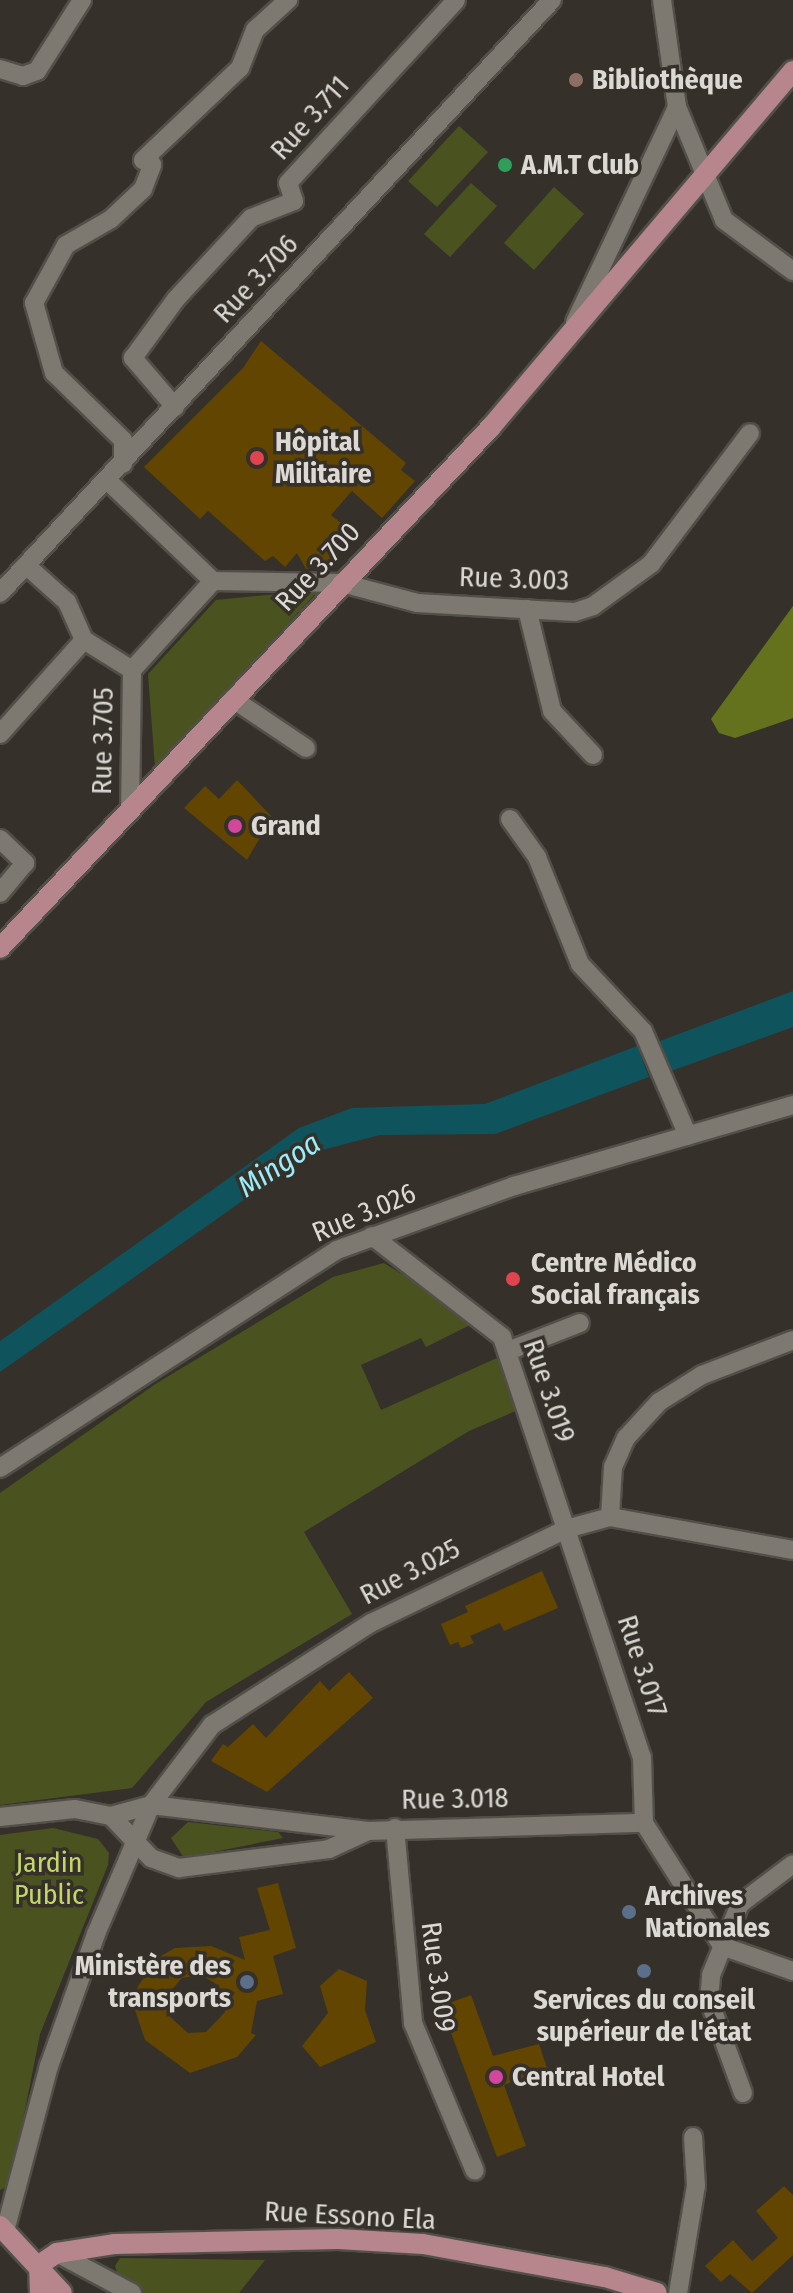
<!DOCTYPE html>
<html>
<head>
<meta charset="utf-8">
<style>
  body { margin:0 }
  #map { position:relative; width:793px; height:2293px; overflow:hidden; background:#35312a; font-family:"Fira Sans Condensed",sans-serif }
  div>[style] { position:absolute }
  .green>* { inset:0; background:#4a5320 }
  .forest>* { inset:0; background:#64721d }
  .water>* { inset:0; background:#0f545c }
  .building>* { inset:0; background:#614500 }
  .roads { filter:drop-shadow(2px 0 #524f49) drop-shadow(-2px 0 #524f49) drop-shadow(0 2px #524f49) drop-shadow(0 -2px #524f49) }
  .minor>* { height:18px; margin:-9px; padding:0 9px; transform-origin:9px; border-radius:9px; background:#7d7870 }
  .major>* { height:20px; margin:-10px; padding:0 10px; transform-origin:10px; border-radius:10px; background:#b6868c }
  .dots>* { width:22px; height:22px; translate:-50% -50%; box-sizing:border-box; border:4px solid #35312a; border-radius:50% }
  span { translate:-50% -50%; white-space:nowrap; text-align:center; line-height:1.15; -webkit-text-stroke:7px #35312a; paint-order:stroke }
  .poi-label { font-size:28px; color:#dcd9d5; font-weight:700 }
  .left { translate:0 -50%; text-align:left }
  .right { translate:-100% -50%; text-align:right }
  .street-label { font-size:28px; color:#dcd9d5 }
  .park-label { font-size:28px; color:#c2d768 }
  .water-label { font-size:30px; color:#9aedf9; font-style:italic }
</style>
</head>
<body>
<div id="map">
  <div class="green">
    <i style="clip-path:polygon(459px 126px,488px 152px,437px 207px,408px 181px)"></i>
    <i style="clip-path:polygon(471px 183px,497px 206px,450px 257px,424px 234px)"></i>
    <i style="clip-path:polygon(554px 187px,584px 214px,534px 270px,504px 243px)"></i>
    <i style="clip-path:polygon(319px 590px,155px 767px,148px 674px,216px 600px)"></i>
    <i style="clip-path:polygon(384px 1263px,478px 1321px,426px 1347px,421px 1338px,361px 1365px,381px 1410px,497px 1358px,518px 1410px,469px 1431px,304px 1532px,352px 1614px,206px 1702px,132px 1788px,0 1805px,0 1493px,157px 1383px,333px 1277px)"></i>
    <i style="clip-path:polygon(188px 1822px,278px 1832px,283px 1838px,184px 1858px,171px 1838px)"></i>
    <i style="clip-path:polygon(53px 1828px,98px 1839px,109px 1853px,108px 1865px,40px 2034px,10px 2186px,0 2190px,0 1835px)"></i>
    <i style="clip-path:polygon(120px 2258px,265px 2260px,239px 2293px,144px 2293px,120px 2280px,115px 2266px)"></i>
  </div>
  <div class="forest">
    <i style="clip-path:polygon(793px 606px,793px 718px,735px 738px,719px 733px,711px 719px)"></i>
  </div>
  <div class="water">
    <i style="clip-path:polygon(793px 991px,793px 1027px,671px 1071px,660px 1041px)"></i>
    <i style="clip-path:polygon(637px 1046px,649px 1077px,495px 1134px,380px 1135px,310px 1153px,0 1372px,0 1341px,299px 1128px,352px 1108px,485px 1104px)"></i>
  </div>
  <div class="building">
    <i style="clip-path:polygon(261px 341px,406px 463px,401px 470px,415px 481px,382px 518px,352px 491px,331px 515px,350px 530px,329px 564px,306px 569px,297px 553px,285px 567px,273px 556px,265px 561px,208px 511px,200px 519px,144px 467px,243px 368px)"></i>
    <i style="clip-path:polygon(237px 780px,272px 817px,247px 860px,184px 808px,205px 786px,219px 799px)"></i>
    <i style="clip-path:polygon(542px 1571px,558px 1608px,504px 1631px,500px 1623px,470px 1636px,474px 1643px,461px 1648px,458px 1642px,450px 1645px,441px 1624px,468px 1612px,465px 1606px)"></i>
    <i style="clip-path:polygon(349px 1672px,373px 1698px,267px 1792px,211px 1761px,223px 1744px,228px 1747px,253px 1724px,266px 1738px,320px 1681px,329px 1691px)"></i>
    <i style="clip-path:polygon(evenodd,278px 1883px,296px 1948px,273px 1956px,283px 1994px,257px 2001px,251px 2033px,256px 2035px,237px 2057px,190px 2073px,145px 2040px,134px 2007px,138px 1986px,159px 1957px,175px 1948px,211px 1946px,245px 1960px,239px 1937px,270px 1930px,257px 1888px,278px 1883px,202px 1975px,219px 1986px,225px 2012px,206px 2032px,188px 2033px,167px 2014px,168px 1994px,182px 1978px,202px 1975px)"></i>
    <i style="clip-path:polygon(339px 1969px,367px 1981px,365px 2010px,376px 2042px,320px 2067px,302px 2046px,328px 2013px,320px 1986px)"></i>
    <i style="clip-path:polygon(471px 1995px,493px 2056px,539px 2044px,547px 2068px,504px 2085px,526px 2146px,497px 2157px,441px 2006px)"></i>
    <i style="clip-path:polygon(784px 2186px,793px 2195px,793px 2255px,752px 2293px,730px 2274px,721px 2282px,705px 2266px,733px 2240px,752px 2261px,778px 2238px,756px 2211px)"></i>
  </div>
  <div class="roads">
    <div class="minor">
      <i style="left:662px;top:0;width:108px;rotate:82deg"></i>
      <i style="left:677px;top:107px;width:122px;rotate:67.4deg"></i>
      <i style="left:724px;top:220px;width:86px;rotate:36.5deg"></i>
      <i style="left:0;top:69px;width:24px;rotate:17deg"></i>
      <i style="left:23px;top:76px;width:15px;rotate:-20deg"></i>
      <i style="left:37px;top:71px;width:84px;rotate:-57.6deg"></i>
      <i style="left:575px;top:322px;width:238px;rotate:-64.6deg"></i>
      <i style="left:175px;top:407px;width:65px;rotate:-130.6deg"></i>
      <i style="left:133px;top:358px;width:73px;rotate:-53.9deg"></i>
      <i style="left:176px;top:299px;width:110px;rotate:-47.2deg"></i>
      <i style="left:251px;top:218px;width:46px;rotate:-21.6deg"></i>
      <i style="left:294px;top:201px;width:19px;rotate:-108deg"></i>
      <i style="left:288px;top:183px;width:248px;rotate:-47.4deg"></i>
      <i style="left:123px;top:464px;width:24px;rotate:-90deg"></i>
      <i style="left:123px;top:440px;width:96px;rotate:-135.8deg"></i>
      <i style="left:54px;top:373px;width:73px;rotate:-105.9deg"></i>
      <i style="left:34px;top:303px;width:66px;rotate:-61.1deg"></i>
      <i style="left:66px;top:245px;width:52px;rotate:-30deg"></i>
      <i style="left:111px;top:219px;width:44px;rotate:-43.2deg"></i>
      <i style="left:143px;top:189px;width:26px;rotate:-69deg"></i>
      <i style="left:152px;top:165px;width:10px;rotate:-151deg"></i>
      <i style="left:143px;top:160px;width:134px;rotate:-43.5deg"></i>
      <i style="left:240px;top:68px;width:41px;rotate:-68.5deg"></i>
      <i style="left:255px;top:30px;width:45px;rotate:-42.3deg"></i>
      <i style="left:109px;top:482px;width:144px;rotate:43.6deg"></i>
      <i style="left:213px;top:581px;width:129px;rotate:0.9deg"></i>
      <i style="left:342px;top:583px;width:78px;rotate:14.9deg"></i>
      <i style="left:417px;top:603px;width:158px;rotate:3.3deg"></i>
      <i style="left:575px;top:612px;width:19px;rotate:-18deg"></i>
      <i style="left:593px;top:606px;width:72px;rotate:-35.9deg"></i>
      <i style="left:651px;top:564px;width:164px;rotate:-52.9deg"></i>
      <i style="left:27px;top:566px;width:54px;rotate:42deg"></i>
      <i style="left:67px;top:602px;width:42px;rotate:65.9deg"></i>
      <i style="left:84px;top:640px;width:57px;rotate:32deg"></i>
      <i style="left:132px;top:670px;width:142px;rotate:90.8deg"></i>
      <i style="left:0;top:593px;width:810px;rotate:-47.05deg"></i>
      <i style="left:527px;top:609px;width:105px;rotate:76.2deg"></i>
      <i style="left:552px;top:711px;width:60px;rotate:47deg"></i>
      <i style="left:132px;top:670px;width:120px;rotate:-47.7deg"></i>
      <i style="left:233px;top:699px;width:88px;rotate:33.9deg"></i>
      <i style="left:0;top:734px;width:126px;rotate:-48.2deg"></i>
      <i style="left:510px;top:819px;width:47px;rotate:54.6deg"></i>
      <i style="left:537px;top:857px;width:115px;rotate:68.1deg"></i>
      <i style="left:580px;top:964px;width:92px;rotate:46.8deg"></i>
      <i style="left:643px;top:1031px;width:114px;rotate:66.8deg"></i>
      <i style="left:0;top:839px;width:35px;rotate:44deg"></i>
      <i style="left:25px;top:863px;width:39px;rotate:130deg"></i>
      <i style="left:372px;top:1236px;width:165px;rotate:37.8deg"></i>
      <i style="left:502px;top:1337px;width:443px;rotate:71.6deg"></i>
      <i style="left:642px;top:1757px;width:66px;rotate:88.3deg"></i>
      <i style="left:508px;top:1351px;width:77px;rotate:-21.3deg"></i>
      <i style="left:0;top:1468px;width:401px;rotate:-32.9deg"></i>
      <i style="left:337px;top:1250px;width:188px;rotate:-19.9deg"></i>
      <i style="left:514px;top:1186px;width:291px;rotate:-16.2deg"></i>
      <i style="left:610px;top:1517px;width:50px;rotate:-86.6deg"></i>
      <i style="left:613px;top:1467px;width:32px;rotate:-66deg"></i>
      <i style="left:626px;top:1438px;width:49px;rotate:-47.5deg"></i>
      <i style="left:659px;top:1402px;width:51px;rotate:-32.1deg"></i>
      <i style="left:702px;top:1375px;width:97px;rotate:-21deg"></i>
      <i style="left:111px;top:1816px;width:58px;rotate:46.4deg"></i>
      <i style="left:151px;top:1858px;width:30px;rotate:20deg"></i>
      <i style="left:179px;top:1868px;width:151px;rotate:-7.2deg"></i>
      <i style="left:329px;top:1849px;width:43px;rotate:-24.8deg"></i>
      <i style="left:0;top:1817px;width:75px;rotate:-6.1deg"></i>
      <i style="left:75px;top:1809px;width:37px;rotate:11deg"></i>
      <i style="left:111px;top:1816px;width:41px;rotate:-15.4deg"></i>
      <i style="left:151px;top:1805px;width:219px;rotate:6.8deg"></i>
      <i style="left:368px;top:1831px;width:276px;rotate:-1.7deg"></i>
      <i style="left:644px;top:1823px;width:146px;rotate:57.6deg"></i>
      <i style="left:395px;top:1828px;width:196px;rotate:84.7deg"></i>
      <i style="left:413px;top:2023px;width:160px;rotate:67.3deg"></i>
      <i style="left:722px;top:1946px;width:75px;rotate:19.4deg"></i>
      <i style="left:743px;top:2093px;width:99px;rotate:-110.1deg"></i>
      <i style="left:709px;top:2000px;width:25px;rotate:-85deg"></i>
      <i style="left:711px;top:1975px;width:77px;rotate:-67.8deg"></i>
      <i style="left:740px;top:1904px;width:66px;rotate:-37deg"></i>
      <i style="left:5px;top:2231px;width:171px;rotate:-75.1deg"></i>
      <i style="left:49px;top:2066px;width:140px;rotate:-70.4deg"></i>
      <i style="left:96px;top:1934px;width:140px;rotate:-66.9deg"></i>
      <i style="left:151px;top:1805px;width:101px;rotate:-52.7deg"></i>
      <i style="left:212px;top:1725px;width:189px;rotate:-32.7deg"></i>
      <i style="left:371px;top:1623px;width:216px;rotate:-25.7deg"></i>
      <i style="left:566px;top:1529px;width:46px;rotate:-15.3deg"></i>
      <i style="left:610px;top:1517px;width:186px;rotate:10.2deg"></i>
      <i style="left:57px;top:2253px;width:85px;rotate:28.1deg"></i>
      <i style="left:678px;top:2293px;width:109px;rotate:-80.5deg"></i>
      <i style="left:696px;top:2186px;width:49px;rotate:-93.5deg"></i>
    </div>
    <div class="major">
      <i style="left:0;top:948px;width:716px;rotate:-46.7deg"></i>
      <i style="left:491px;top:427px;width:467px;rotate:-49.7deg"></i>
      <i style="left:0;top:2226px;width:91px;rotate:47.2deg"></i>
      <i style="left:39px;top:2265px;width:22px;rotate:-34deg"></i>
      <i style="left:57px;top:2253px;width:59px;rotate:-8.8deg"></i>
      <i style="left:115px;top:2244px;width:223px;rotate:-1.3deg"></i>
      <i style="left:338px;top:2239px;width:85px;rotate:3.4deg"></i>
      <i style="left:423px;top:2244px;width:185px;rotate:10.3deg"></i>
      <i style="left:605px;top:2277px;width:54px;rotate:17.1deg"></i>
      <i style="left:39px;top:2265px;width:28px;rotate:88deg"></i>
    </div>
  </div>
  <div class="dots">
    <i style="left:576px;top:80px;background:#8d6e63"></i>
    <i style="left:505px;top:165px;background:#2e9e5b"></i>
    <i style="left:257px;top:458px;background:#e0444e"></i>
    <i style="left:235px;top:826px;background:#d1479c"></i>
    <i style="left:513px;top:1279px;background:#e0444e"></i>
    <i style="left:629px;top:1912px;background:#5c6f8a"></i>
    <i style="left:644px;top:1971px;background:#5c6f8a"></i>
    <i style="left:247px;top:1982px;background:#5c6f8a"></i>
    <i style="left:496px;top:2077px;background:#d1479c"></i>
  </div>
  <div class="poi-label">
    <span class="left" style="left:592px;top:80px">Bibliothèque</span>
    <span class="left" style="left:521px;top:165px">A.M.T Club</span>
    <span class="left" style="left:275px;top:458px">Hôpital<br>Militaire</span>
    <span class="left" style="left:251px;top:826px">Grand</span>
    <span class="left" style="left:531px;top:1279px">Centre Médico<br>Social français</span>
    <span class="left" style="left:645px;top:1912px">Archives<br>Nationales</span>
    <span class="right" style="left:231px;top:1982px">Ministère des<br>transports</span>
    <span style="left:644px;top:2016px">Services du conseil<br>supérieur de l'état</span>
    <span class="left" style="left:512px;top:2077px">Central Hotel</span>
  </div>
  <div class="street-label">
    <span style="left:310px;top:118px;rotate:-48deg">Rue 3.711</span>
    <span style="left:256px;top:279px;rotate:-47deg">Rue 3.706</span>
    <span style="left:318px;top:567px;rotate:-47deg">Rue 3.700</span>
    <span style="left:514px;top:579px;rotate:2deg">Rue 3.003</span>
    <span style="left:103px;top:741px;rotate:-89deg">Rue 3.705</span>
    <span style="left:364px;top:1213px;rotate:-23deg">Rue 3.026</span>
    <span style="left:549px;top:1391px;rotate:71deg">Rue 3.019</span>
    <span style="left:410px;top:1572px;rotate:-28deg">Rue 3.025</span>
    <span style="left:642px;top:1666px;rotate:72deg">Rue 3.017</span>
    <span style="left:455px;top:1799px;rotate:-1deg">Rue 3.018</span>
    <span style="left:438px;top:1977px;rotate:82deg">Rue 3.009</span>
    <span style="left:350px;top:2216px;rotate:3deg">Rue Essono Ela</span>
  </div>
  <div class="park-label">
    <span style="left:49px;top:1879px">Jardin<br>Public</span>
  </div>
  <div class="water-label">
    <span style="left:279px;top:1165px;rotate:-33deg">Mingoa</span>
  </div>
</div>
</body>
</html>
